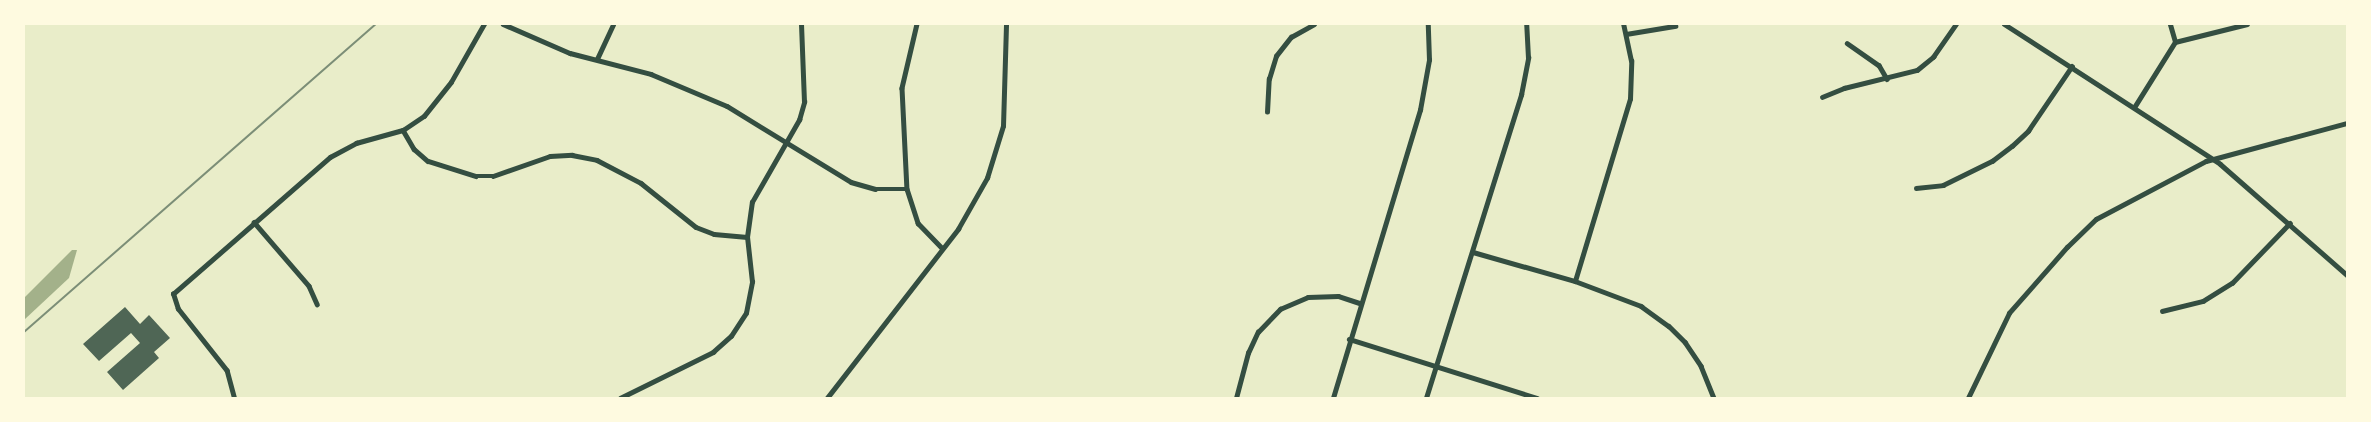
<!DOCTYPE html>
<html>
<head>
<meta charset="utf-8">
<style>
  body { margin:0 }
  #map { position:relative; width:2371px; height:422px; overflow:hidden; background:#e9edc9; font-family:Signika,sans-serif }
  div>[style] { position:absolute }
  .water>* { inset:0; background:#a3b18a }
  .building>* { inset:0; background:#4f6655 }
  .minor>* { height:4.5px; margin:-2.25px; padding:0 2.25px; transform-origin:2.25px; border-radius:2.25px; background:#344e41 }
  .tertiary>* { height:5px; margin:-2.5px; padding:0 2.5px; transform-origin:2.5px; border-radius:2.5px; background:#344e41 }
  .rail>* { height:2px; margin:-1px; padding:0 1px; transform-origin:1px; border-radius:1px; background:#7c8e77 }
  span { translate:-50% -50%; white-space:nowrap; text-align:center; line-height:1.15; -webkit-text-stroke:4px #fefae0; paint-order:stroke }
  .frame { position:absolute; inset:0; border:25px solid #fefae0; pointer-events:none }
</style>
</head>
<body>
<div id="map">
  <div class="water">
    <i style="clip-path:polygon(72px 250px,77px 250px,69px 278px,24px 320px,24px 298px)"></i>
  </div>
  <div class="building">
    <i style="clip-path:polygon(125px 307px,140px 324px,149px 315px,170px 338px,154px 352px,159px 358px,123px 390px,107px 372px,140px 343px,131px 333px,99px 361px,83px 344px)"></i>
  </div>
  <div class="minor">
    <i style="left:503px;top:24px;width:73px;rotate:23.4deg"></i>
    <i style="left:570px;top:53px;width:84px;rotate:14.5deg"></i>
    <i style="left:651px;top:74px;width:82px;rotate:22.8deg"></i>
    <i style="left:727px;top:106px;width:145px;rotate:31.5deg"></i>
    <i style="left:851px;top:182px;width:25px;rotate:16deg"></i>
    <i style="left:875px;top:189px;width:32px"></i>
    <i style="left:917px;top:24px;width:66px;rotate:103.2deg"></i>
    <i style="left:902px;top:88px;width:101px;rotate:87.2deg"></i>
    <i style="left:907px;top:189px;width:36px;rotate:72deg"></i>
    <i style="left:918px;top:223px;width:35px;rotate:46deg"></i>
    <i style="left:1626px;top:34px;width:50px;rotate:-9.3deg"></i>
    <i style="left:2175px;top:42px;width:74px;rotate:-14deg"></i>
    <i style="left:1847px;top:43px;width:39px;rotate:35deg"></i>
    <i style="left:1879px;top:65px;width:16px;rotate:60deg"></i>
    <i style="left:597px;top:59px;width:38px;rotate:-65deg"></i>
    <i style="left:1822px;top:97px;width:24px;rotate:-22deg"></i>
    <i style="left:1844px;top:88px;width:75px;rotate:-13.9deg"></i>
    <i style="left:1917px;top:70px;width:21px;rotate:-39deg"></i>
    <i style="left:1933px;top:57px;width:40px;rotate:-55.1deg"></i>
    <i style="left:2135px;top:106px;width:75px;rotate:-58deg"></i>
    <i style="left:2175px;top:42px;width:19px;rotate:-106deg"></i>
    <i style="left:1267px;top:112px;width:33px;rotate:-87deg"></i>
    <i style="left:1269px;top:79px;width:24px;rotate:-73deg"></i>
    <i style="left:1276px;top:56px;width:24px;rotate:-52deg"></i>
    <i style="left:1291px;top:37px;width:26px;rotate:-29deg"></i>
    <i style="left:403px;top:130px;width:22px;rotate:60deg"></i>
    <i style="left:414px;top:149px;width:18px;rotate:41deg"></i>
    <i style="left:428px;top:161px;width:50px;rotate:17.4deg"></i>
    <i style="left:476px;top:176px;width:17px"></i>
    <i style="left:493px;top:176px;width:60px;rotate:-19.3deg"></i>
    <i style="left:550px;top:156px;width:22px;rotate:-3deg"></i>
    <i style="left:572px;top:155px;width:25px;rotate:11deg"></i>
    <i style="left:597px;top:160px;width:50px;rotate:27.6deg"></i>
    <i style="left:641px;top:183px;width:70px;rotate:38.7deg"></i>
    <i style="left:696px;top:227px;width:19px;rotate:21deg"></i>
    <i style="left:714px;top:234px;width:33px;rotate:5deg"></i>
    <i style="left:1916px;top:188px;width:27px;rotate:-6deg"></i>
    <i style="left:1943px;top:185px;width:55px;rotate:-26.1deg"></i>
    <i style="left:1992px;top:161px;width:25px;rotate:-37deg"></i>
    <i style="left:2012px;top:146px;width:22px;rotate:-43deg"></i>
    <i style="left:2028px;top:131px;width:78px;rotate:-55.9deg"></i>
    <i style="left:254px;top:222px;width:84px;rotate:49.3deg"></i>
    <i style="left:309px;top:286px;width:20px;rotate:66deg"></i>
    <i style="left:1473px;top:252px;width:106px;rotate:15.9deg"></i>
    <i style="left:1575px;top:281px;width:71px;rotate:20.7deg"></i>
    <i style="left:1641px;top:306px;width:34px;rotate:36deg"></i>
    <i style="left:1669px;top:326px;width:23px;rotate:45deg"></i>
    <i style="left:1685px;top:342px;width:29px;rotate:56deg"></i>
    <i style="left:1701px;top:366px;width:35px;rotate:68deg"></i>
    <i style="left:1575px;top:281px;width:190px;rotate:-73.2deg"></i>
    <i style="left:1630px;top:99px;width:38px;rotate:-88deg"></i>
    <i style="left:1631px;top:61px;width:38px;rotate:-102deg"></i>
    <i style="left:2162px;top:311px;width:42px;rotate:-13.7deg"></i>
    <i style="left:2203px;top:301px;width:34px;rotate:-32deg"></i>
    <i style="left:2232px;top:283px;width:83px;rotate:-46deg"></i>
    <i style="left:1349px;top:339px;width:197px;rotate:17.4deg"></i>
    <i style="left:234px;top:398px;width:28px;rotate:-105deg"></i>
    <i style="left:227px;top:371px;width:79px;rotate:-128.3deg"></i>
    <i style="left:178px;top:309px;width:16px;rotate:-108deg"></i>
    <i style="left:173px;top:294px;width:208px;rotate:-41.1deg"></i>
    <i style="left:330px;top:157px;width:30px;rotate:-28deg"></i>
    <i style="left:356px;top:143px;width:49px;rotate:-15.5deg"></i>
    <i style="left:403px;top:130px;width:25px;rotate:-34deg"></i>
    <i style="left:424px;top:116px;width:43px;rotate:-51.5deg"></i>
    <i style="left:451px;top:82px;width:67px;rotate:-60.4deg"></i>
    <i style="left:620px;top:398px;width:104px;rotate:-26.3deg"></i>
    <i style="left:713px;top:352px;width:24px;rotate:-42deg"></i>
    <i style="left:731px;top:336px;width:27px;rotate:-57deg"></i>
    <i style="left:746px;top:313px;width:32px;rotate:-79deg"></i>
    <i style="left:752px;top:282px;width:45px;rotate:-96.3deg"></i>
    <i style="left:747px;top:237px;width:35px;rotate:-82deg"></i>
    <i style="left:752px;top:202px;width:95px;rotate:-60.2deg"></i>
    <i style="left:799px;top:120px;width:19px;rotate:-74deg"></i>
    <i style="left:804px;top:102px;width:78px;rotate:-92.2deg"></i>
    <i style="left:827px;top:398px;width:214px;rotate:-52.2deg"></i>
    <i style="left:958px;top:229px;width:59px;rotate:-60.4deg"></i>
    <i style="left:987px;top:178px;width:54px;rotate:-72.9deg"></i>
    <i style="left:1003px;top:126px;width:102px;rotate:-88.3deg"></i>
    <i style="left:1236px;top:398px;width:47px;rotate:-75.1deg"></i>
    <i style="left:1248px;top:353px;width:23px;rotate:-65deg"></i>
    <i style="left:1258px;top:332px;width:32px;rotate:-46deg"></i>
    <i style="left:1280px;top:309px;width:30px;rotate:-23deg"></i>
    <i style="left:1308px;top:297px;width:30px;rotate:-2deg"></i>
    <i style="left:1338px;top:296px;width:23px;rotate:18deg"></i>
    <i style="left:1333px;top:398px;width:301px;rotate:-73.2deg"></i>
    <i style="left:1420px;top:110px;width:51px;rotate:-79.8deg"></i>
    <i style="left:1429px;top:60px;width:36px;rotate:-92deg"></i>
    <i style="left:1426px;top:398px;width:318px;rotate:-72.6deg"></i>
    <i style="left:1521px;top:95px;width:38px;rotate:-79deg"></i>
    <i style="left:1528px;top:58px;width:34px;rotate:-93deg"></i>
    <i style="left:1968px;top:398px;width:94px;rotate:-64.2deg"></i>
    <i style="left:2009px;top:313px;width:88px;rotate:-48.7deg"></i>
    <i style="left:2067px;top:247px;width:40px;rotate:-44deg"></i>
    <i style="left:2096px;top:219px;width:124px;rotate:-27.8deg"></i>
    <i style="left:2206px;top:161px;width:146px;rotate:-15.1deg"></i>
  </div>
  <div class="tertiary">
    <i style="left:2004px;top:24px;width:257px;rotate:32.9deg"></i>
    <i style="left:2220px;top:164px;width:169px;rotate:41.2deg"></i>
  </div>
  <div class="rail">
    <i style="left:24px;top:332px;width:468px;rotate:-41.2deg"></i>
  </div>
  <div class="frame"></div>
</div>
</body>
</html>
